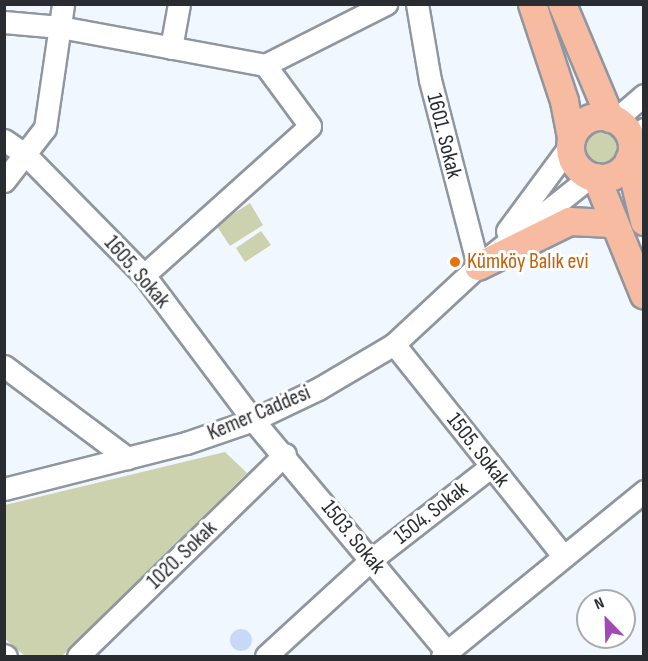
<!DOCTYPE html>
<html>
<head>
<meta charset="utf-8">
<style>
  body { margin:0 }
  #map { position:relative; width:648px; height:661px; overflow:hidden; background:#f1f7ff; font-family:"Sofia Sans Condensed",sans-serif }
  div>[style] { position:absolute }
  .green>* { inset:0; background:#ccd2ae }
  .round { border-radius:50% }
  .water>* { inset:0; background:#c8d9f7 }
  .roads { filter:drop-shadow(2px 0 #90969f) drop-shadow(-2px 0 #90969f) drop-shadow(0 2px #90969f) drop-shadow(0 -2px #90969f) }
  .minor>* { height:21px; margin:-10.5px; padding:0 10.5px; transform-origin:10.5px; border-radius:10.5px; background:#fff }
  .major>* { height:27px; margin:-13.5px; padding:0 13.5px; transform-origin:13.5px; border-radius:13.5px; background:#f7bba1 }
  .major>.ring { margin:-13.5px; padding:0; box-sizing:content-box; background:none; border:27px solid #f7bba1; border-radius:50% }
  .dots>* { width:16px; height:16px; translate:-50% -50%; box-sizing:border-box; border:3px solid #fff; border-radius:50% }
  span { translate:-50% -50%; white-space:nowrap; text-align:center; line-height:1.15; -webkit-text-stroke:6px #fff; paint-order:stroke }
  .street-label { font-size:22px; color:#292c30 }
  .food-label { font-size:22px; color:#c56008 }
  .left { translate:0 -50%; text-align:left }
  .frame { position:absolute; inset:0; border:6px solid #292c30; pointer-events:none }
  .north { position:absolute; left:576px; top:589px; width:60px; height:60px; box-sizing:border-box; background:#fff; border:2px solid #a9abac; border-radius:50%; rotate:337deg; font-size:16px; font-weight:700; line-height:24px; text-align:center; color:#292c30 }
  .north::after { content:''; display:block; margin:auto; width:21px; height:27px; background:#a049b7; clip-path:polygon(50% 0,100% 100%,50% 72%,0 100%) }
</style>
</head>
<body>
<div id="map">
  <div class="green">
    <i class="round" style="left:585px;top:131px;width:32px;height:32px"></i>
    <i style="clip-path:polygon(250px 203px,263px 225px,230px 246px,216px 225px)"></i>
    <i style="clip-path:polygon(261px 231px,271px 245px,245px 262px,236px 248px)"></i>
    <i style="clip-path:polygon(225px 452px,247px 473px,62px 656px,25px 656px,5px 639px,5px 505px)"></i>
  </div>
  <div class="water">
    <i class="round" style="left:230px;top:629px;width:22px;height:22px"></i>
  </div>
  <div class="roads">
    <div class="minor">
      <i style="left:417px;top:4px;width:77px;rotate:80.3deg"></i>
      <i style="left:430px;top:80px;width:192px;rotate:75.5deg"></i>
      <i style="left:4px;top:22px;width:56px;rotate:5.1deg"></i>
      <i style="left:60px;top:27px;width:208px;rotate:10.5deg"></i>
      <i style="left:265px;top:65px;width:136px;rotate:-26.8deg"></i>
      <i style="left:171px;top:48px;width:45px;rotate:-79.7deg"></i>
      <i style="left:615px;top:120px;width:38px;rotate:-41deg"></i>
      <i style="left:4px;top:140px;width:27px;rotate:34deg"></i>
      <i style="left:26px;top:155px;width:168px;rotate:45.5deg"></i>
      <i style="left:144px;top:275px;width:181px;rotate:53.1deg"></i>
      <i style="left:253px;top:420px;width:307px;rotate:50.1deg"></i>
      <i style="left:631px;top:150px;width:25px;rotate:-58deg"></i>
      <i style="left:4px;top:181px;width:67px;rotate:-52.3deg"></i>
      <i style="left:45px;top:128px;width:125px;rotate:-81.7deg"></i>
      <i style="left:507px;top:231px;width:106px;rotate:-53.5deg"></i>
      <i style="left:144px;top:275px;width:223px;rotate:-41.9deg"></i>
      <i style="left:310px;top:126px;width:76px;rotate:-126.4deg"></i>
      <i style="left:394px;top:344px;width:271px;rotate:51.4deg"></i>
      <i style="left:4px;top:366px;width:154px;rotate:36.8deg"></i>
      <i style="left:4px;top:489px;width:188px;rotate:-14.2deg"></i>
      <i style="left:186px;top:443px;width:71px;rotate:-18.9deg"></i>
      <i style="left:253px;top:420px;width:72px;rotate:-25.5deg"></i>
      <i style="left:318px;top:389px;width:88px;rotate:-30.6deg"></i>
      <i style="left:394px;top:344px;width:115px;rotate:-42.9deg"></i>
      <i style="left:478px;top:266px;width:143px;rotate:-38.5deg"></i>
      <i style="left:4px;top:655px;width:2px;rotate:27deg"></i>
      <i style="left:78px;top:656px;width:289px;rotate:-44.3deg"></i>
      <i style="left:266px;top:656px;width:144px;rotate:-42.5deg"></i>
      <i style="left:372px;top:559px;width:150px;rotate:-37.9deg"></i>
      <i style="left:442px;top:656px;width:261px;rotate:-39.2deg"></i>
    </div>
    <div class="major">
      <i style="left:532px;top:4px;width:102px;rotate:71.7deg"></i>
      <i style="left:564px;top:101px;width:38px;rotate:79deg"></i>
      <i style="left:562px;top:4px;width:124px;rotate:67.2deg"></i>
      <i class="ring" style="left:570px;top:116px;width:35px;height:35px"></i>
      <i style="left:629px;top:159px;width:64px;rotate:76.4deg"></i>
      <i style="left:596px;top:177px;width:127px;rotate:67.9deg"></i>
      <i style="left:478px;top:266px;width:102px;rotate:-26.3deg"></i>
      <i style="left:569px;top:221px;width:42px;rotate:2.7deg"></i>
    </div>
  </div>
  <div class="dots">
    <i style="left:455px;top:262px;background:#e8710a"></i>
  </div>
  <div class="street-label">
    <span style="left:444px;top:136px;rotate:76deg">1601. Sokak</span>
    <span style="left:137px;top:272px;rotate:49deg">1605. Sokak</span>
    <span style="left:259px;top:413px;rotate:-23deg">Kemer Caddesi</span>
    <span style="left:478px;top:450px;rotate:52deg">1505. Sokak</span>
    <span style="left:431px;top:513px;rotate:-38deg">1504. Sokak</span>
    <span style="left:353px;top:537px;rotate:51deg">1503. Sokak</span>
    <span style="left:182px;top:555px;rotate:-44deg">1020. Sokak</span>
  </div>
  <div class="food-label">
    <span class="left" style="left:467px;top:262px">Kümköy Balık evi</span>
  </div>
  <div class="frame"></div>
  <div class="north">N</div>
</div>
</body>
</html>
